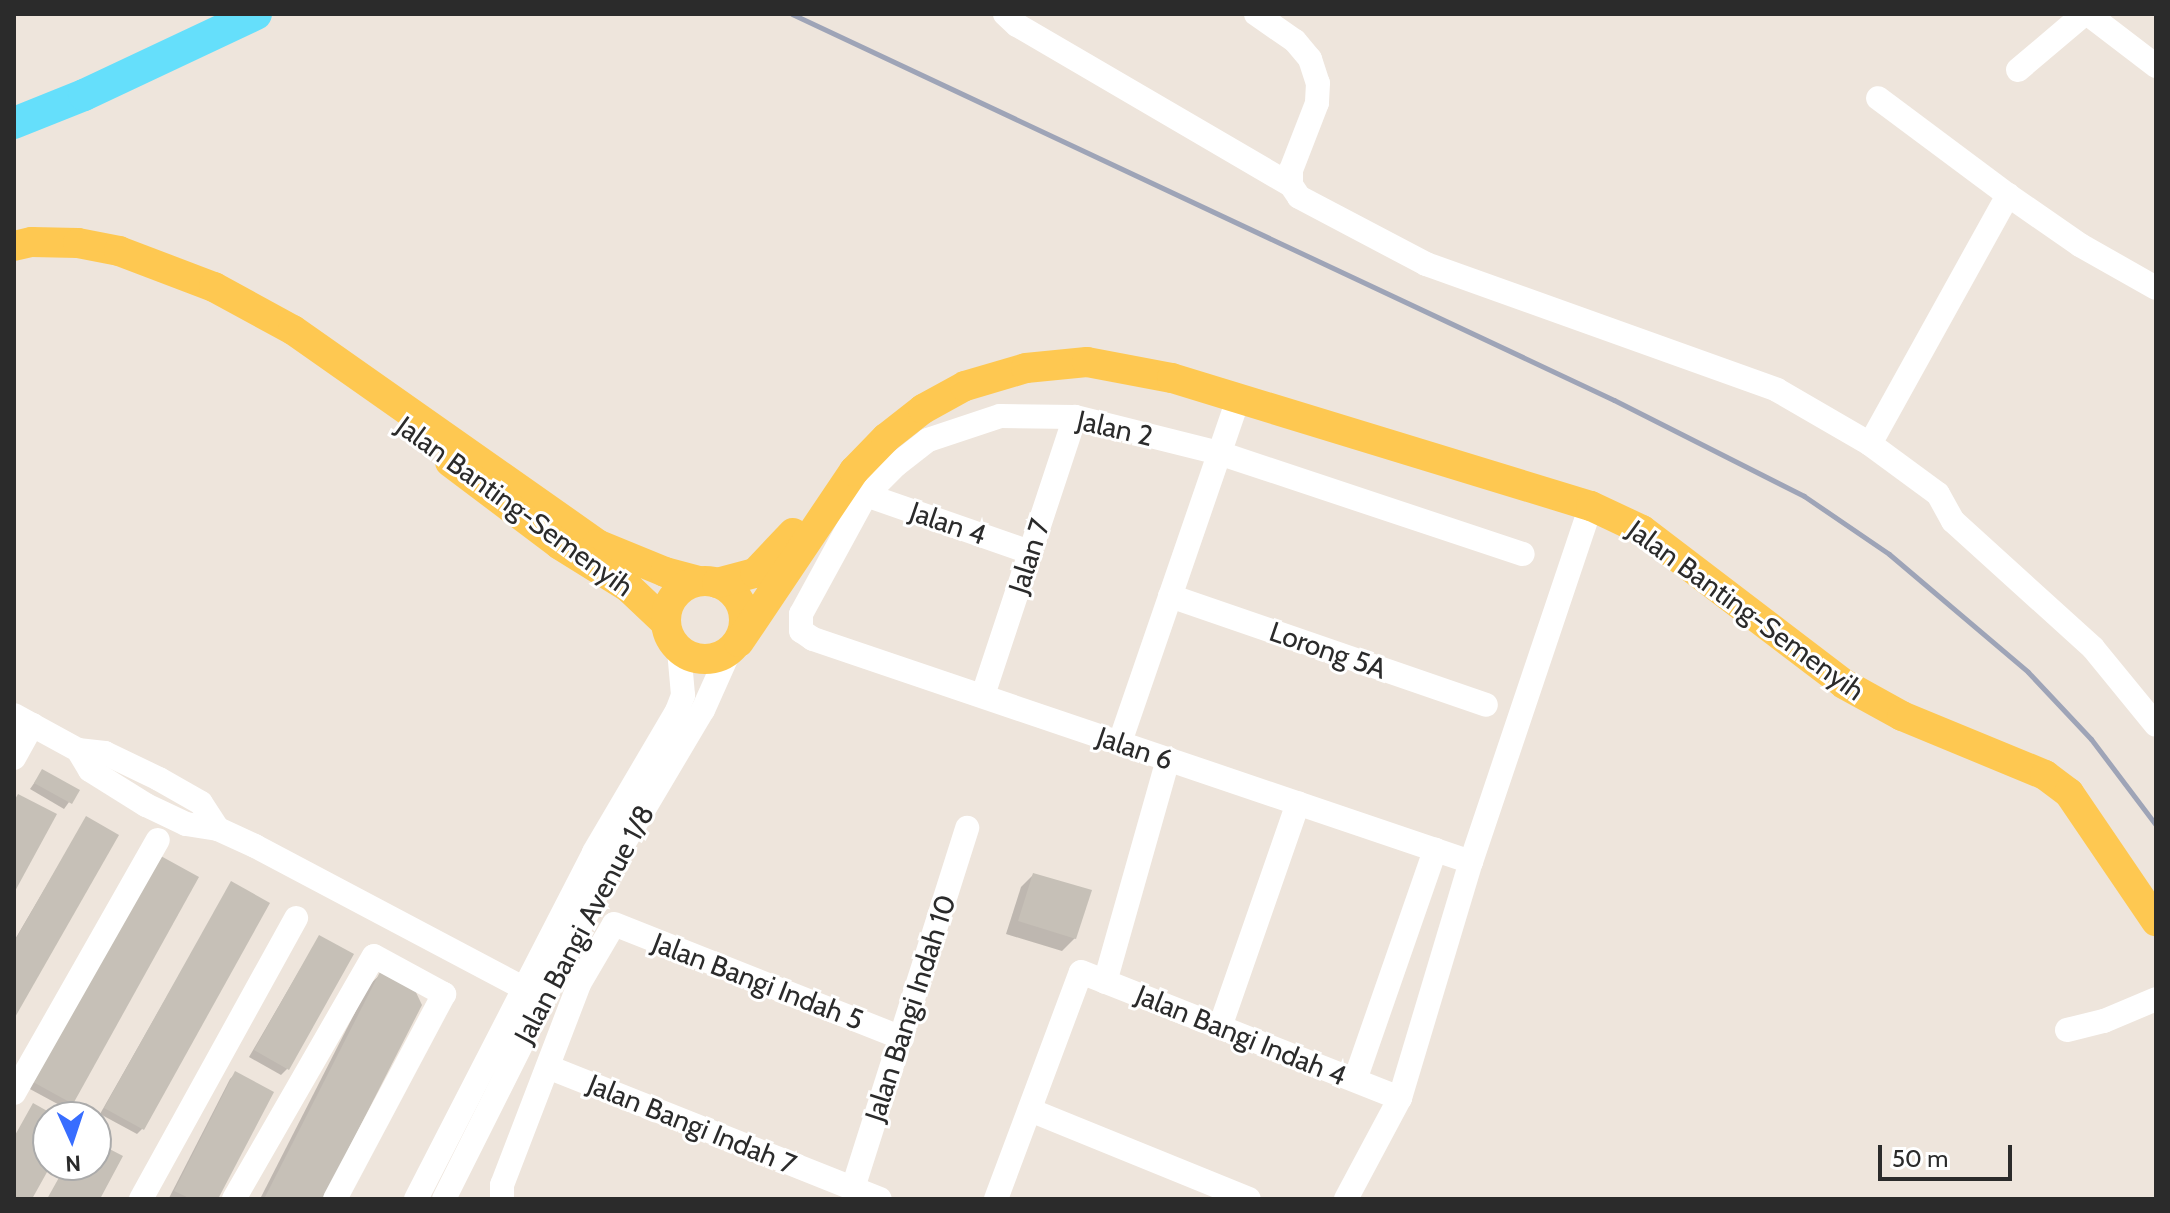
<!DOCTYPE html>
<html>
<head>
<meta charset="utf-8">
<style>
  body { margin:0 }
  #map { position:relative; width:2170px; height:1213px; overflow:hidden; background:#eee5dc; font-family:Cabin,sans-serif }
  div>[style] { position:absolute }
  .shadow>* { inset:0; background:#0003 }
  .river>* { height:32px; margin:-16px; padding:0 16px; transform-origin:16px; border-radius:16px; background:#65dffb }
  .building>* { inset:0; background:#c6c0b7 }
  .minor>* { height:24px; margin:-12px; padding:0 12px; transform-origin:12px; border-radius:12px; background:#fff }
  .major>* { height:30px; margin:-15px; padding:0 15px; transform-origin:15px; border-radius:15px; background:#fec851 }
  .major>.ring { margin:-15px; padding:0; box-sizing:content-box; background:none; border:30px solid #fec851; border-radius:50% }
  .rail>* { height:5px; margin:-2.5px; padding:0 2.5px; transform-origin:2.5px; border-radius:2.5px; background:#9ea4b7 }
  span { translate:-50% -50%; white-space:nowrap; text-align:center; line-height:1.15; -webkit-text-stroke:6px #fff; paint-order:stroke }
  .street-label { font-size:28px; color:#2b2b2b }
  .frame { position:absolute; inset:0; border:16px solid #2b2b2b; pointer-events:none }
  .north { position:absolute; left:32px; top:1101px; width:80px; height:80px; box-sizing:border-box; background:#fff; border:2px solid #aaa; border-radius:50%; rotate:177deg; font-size:22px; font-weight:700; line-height:32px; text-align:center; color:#2b2b2b }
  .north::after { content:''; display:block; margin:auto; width:28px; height:36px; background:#386dff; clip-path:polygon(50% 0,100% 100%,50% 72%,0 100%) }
  .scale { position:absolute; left:1878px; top:1145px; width:134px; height:36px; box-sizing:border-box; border:4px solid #2b2b2b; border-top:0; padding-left:10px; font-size:24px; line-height:28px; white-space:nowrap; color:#2b2b2b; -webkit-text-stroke:6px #fff; paint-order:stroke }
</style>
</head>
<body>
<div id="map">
  <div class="shadow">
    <i style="clip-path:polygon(42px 772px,77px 791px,64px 809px,30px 789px)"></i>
    <i style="clip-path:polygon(86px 819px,14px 1015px,14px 941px)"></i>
    <i style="clip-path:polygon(154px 864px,71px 1102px,65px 1108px,28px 1088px)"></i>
    <i style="clip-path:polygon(1033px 875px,1075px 938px,1062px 951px,1006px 934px,1021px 887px)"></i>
    <i style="clip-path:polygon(231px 884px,142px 1129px,137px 1134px,100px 1114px)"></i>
    <i style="clip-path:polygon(319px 937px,287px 1069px,281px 1075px,249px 1057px)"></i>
    <i style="clip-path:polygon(382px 973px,320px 1199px,260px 1199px,369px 985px)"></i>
    <i style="clip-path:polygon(236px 1073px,216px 1199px,169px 1198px,230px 1079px)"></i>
  </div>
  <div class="river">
    <i style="left:14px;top:123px;width:75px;rotate:-21.8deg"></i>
    <i style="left:84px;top:95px;width:190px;rotate:-25.2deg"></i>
  </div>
  <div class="building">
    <i style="clip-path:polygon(42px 769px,80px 790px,72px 804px,34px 783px)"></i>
    <i style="clip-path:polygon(18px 794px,57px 814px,14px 893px,14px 801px)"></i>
    <i style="clip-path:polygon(86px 816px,119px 835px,14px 1019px,14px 942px)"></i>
    <i style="clip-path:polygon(159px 855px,199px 877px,73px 1104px,33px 1082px)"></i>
    <i style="clip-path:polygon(1033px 873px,1092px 890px,1076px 939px,1018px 921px)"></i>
    <i style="clip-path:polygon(231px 881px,270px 903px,144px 1130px,104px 1108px)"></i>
    <i style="clip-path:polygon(319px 935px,354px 954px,289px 1070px,254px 1050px)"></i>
    <i style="clip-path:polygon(381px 970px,413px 986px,422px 1005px,323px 1199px,264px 1199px)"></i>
    <i style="clip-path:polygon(235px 1071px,274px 1092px,218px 1199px,191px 1199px,174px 1191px)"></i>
    <i style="clip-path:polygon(33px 1103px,58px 1117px,48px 1117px,48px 1165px,51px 1165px,32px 1199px,14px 1199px,14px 1137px)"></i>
    <i style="clip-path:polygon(96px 1142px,123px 1156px,100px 1199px,47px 1199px,66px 1165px,96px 1165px)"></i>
  </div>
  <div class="minor">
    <i style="left:1005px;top:14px;width:16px;rotate:43deg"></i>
    <i style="left:1017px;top:25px;width:317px;rotate:30.3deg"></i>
    <i style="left:1256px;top:14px;width:47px;rotate:34.7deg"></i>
    <i style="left:1295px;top:41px;width:23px;rotate:50deg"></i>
    <i style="left:1310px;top:59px;width:25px;rotate:72deg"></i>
    <i style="left:1318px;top:83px;width:20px;rotate:93deg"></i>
    <i style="left:1317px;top:103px;width:72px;rotate:111.2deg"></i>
    <i style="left:1291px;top:170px;width:15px;rotate:90deg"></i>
    <i style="left:1291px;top:185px;width:14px;rotate:56deg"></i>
    <i style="left:1299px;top:197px;width:144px;rotate:27.8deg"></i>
    <i style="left:1426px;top:264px;width:373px;rotate:19.7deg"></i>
    <i style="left:1777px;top:390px;width:108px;rotate:30.1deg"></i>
    <i style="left:1870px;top:444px;width:84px;rotate:36.3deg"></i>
    <i style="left:1938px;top:494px;width:31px;rotate:61deg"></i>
    <i style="left:1953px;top:521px;width:189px;rotate:42.2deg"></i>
    <i style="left:2093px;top:648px;width:99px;rotate:50.7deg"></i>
    <i style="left:2088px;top:14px;width:86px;rotate:37.4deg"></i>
    <i style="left:2018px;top:70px;width:87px;rotate:-40.3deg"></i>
    <i style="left:2008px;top:195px;width:88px;rotate:34.8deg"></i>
    <i style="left:2080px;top:245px;width:87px;rotate:29.5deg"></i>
    <i style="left:1870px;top:444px;width:285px;rotate:-61deg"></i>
    <i style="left:2008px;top:195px;width:162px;rotate:-143.3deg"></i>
    <i style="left:866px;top:495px;width:174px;rotate:19.2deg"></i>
    <i style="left:1170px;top:596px;width:334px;rotate:19deg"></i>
    <i style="left:983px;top:695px;width:293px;rotate:-71.7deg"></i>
    <i style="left:14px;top:715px;width:73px;rotate:28.7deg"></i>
    <i style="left:78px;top:750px;width:27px;rotate:6deg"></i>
    <i style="left:105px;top:753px;width:60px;rotate:25.7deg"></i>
    <i style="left:159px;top:779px;width:48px;rotate:29.7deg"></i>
    <i style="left:201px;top:803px;width:31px;rotate:57deg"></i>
    <i style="left:1120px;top:742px;width:365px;rotate:-71deg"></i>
    <i style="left:78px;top:750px;width:23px;rotate:59deg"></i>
    <i style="left:90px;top:770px;width:66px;rotate:32deg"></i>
    <i style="left:146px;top:805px;width:44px;rotate:25.4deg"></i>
    <i style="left:186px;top:824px;width:32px;rotate:9deg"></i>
    <i style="left:218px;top:829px;width:41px;rotate:24.7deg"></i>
    <i style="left:255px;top:846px;width:319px;rotate:27.9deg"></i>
    <i style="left:14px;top:758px;width:38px;rotate:-61deg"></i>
    <i style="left:1471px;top:862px;width:695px;rotate:-161.28deg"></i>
    <i style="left:813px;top:639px;width:14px;rotate:-146deg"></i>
    <i style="left:801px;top:631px;width:17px;rotate:-90deg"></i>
    <i style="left:801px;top:614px;width:136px;rotate:-61.4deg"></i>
    <i style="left:866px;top:495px;width:42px;rotate:-45deg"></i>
    <i style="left:896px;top:465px;width:41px;rotate:-38deg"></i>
    <i style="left:928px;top:440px;width:76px;rotate:-18.4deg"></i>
    <i style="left:1000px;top:416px;width:75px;rotate:0.8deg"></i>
    <i style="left:1075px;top:417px;width:148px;rotate:14deg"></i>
    <i style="left:1219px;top:453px;width:320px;rotate:18.4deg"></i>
    <i style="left:1105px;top:982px;width:232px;rotate:-74.2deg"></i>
    <i style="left:1220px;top:1027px;width:237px;rotate:-70.8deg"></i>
    <i style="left:2067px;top:1030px;width:38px;rotate:-14deg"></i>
    <i style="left:2104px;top:1021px;width:56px;rotate:-22.9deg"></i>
    <i style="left:548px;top:1067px;width:357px;rotate:21.7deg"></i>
    <i style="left:1355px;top:1080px;width:244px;rotate:-70.8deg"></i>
    <i style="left:14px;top:1093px;width:291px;rotate:-60.4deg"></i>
    <i style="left:1030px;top:1110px;width:236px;rotate:22.1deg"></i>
    <i style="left:853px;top:1188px;width:378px;rotate:-72.4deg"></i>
    <i style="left:141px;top:1199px;width:321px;rotate:-61.1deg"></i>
    <i style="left:234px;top:1199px;width:280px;rotate:-60.1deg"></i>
    <i style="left:374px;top:956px;width:80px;rotate:28.5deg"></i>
    <i style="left:444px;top:994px;width:232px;rotate:118deg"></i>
    <i style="left:416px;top:1199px;width:390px;rotate:-62.8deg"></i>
    <i style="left:594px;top:852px;width:164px;rotate:-59.5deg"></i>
    <i style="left:677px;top:711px;width:17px;rotate:-69deg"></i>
    <i style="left:683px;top:695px;width:45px;rotate:-95.1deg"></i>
    <i style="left:444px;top:1199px;width:376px;rotate:-63.4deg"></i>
    <i style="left:612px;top:863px;width:178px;rotate:-59.3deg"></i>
    <i style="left:703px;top:710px;width:64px;rotate:-65.9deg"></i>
    <i style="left:502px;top:1199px;width:14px;rotate:-90deg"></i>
    <i style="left:502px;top:1185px;width:215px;rotate:-69deg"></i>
    <i style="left:579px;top:984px;width:69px;rotate:-59.7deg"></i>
    <i style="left:614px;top:924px;width:310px;rotate:21.6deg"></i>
    <i style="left:996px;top:1199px;width:242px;rotate:-69.5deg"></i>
    <i style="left:1081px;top:972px;width:343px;rotate:21.6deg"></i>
    <i style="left:1346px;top:1199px;width:115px;rotate:-61.9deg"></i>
    <i style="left:1400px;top:1098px;width:246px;rotate:-73.3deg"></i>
    <i style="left:1471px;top:862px;width:376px;rotate:-71.4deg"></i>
  </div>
  <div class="major">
    <i style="left:14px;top:246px;width:18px;rotate:-13deg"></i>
    <i style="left:32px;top:242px;width:46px;rotate:1.2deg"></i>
    <i style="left:78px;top:243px;width:42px;rotate:11deg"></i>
    <i style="left:119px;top:251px;width:102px;rotate:20.8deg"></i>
    <i style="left:214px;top:287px;width:90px;rotate:28.6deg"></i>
    <i style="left:293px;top:330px;width:372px;rotate:35.1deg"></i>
    <i style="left:597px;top:544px;width:74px;rotate:22.4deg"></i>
    <i style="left:665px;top:572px;width:35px;rotate:15deg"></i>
    <i style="left:450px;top:462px;width:138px;rotate:37deg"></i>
    <i style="left:560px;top:545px;width:81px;rotate:31.9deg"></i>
    <i style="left:629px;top:588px;width:51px;rotate:43.4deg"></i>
    <i class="ring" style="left:666px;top:581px;width:48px;height:48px"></i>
    <i style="left:717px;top:583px;width:39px;rotate:-15deg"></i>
    <i style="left:755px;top:573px;width:55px;rotate:-46.5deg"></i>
    <i style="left:739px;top:642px;width:206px;rotate:-56.1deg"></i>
    <i style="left:854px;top:471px;width:46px;rotate:-45.9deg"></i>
    <i style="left:886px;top:438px;width:47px;rotate:-38.1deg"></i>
    <i style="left:923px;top:409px;width:48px;rotate:-28.7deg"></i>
    <i style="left:965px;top:386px;width:64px;rotate:-16.4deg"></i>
    <i style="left:1026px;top:368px;width:61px;rotate:-5.6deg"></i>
    <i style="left:1087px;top:362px;width:86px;rotate:10.7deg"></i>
    <i style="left:1172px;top:378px;width:438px;rotate:17deg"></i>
    <i style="left:1591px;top:506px;width:56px;rotate:25.2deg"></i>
    <i style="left:1642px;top:530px;width:254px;rotate:37.3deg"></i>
    <i style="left:1844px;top:684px;width:66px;rotate:28.9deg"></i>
    <i style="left:1902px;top:716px;width:155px;rotate:22.4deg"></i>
    <i style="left:2045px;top:775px;width:30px;rotate:37deg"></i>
    <i style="left:2069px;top:793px;width:155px;rotate:55.8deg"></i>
  </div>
  <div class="rail">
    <i style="left:792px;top:14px;width:908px;rotate:25.15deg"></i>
    <i style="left:1614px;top:400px;width:213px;rotate:26.8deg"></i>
    <i style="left:1804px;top:496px;width:103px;rotate:34.3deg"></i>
    <i style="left:1889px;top:554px;width:182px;rotate:40.3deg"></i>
    <i style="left:2028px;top:672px;width:92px;rotate:46.8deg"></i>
    <i style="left:2091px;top:739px;width:108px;rotate:52.9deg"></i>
  </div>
  <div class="street-label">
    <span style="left:1115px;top:428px;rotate:13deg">Jalan 2</span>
    <span style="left:515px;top:506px;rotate:36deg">Jalan Banting-Semenyih</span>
    <span style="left:948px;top:523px;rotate:19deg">Jalan 4</span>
    <span style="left:1029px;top:556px;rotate:-72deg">Jalan 7</span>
    <span style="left:1746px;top:610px;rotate:36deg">Jalan Banting-Semenyih</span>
    <span style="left:1328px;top:650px;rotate:19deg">Lorong 5A</span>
    <span style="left:1135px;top:748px;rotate:19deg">Jalan 6</span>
    <span style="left:584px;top:924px;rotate:-62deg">Jalan Bangi Avenue 1/8</span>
    <span style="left:758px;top:981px;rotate:21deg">Jalan Bangi Indah 5</span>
    <span style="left:910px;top:1008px;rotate:-72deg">Jalan Bangi Indah 10</span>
    <span style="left:1241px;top:1035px;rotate:22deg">Jalan Bangi Indah 4</span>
    <span style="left:692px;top:1124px;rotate:22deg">Jalan Bangi Indah 7</span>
  </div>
  <div class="frame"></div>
  <div class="north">N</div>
  <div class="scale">50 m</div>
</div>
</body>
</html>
